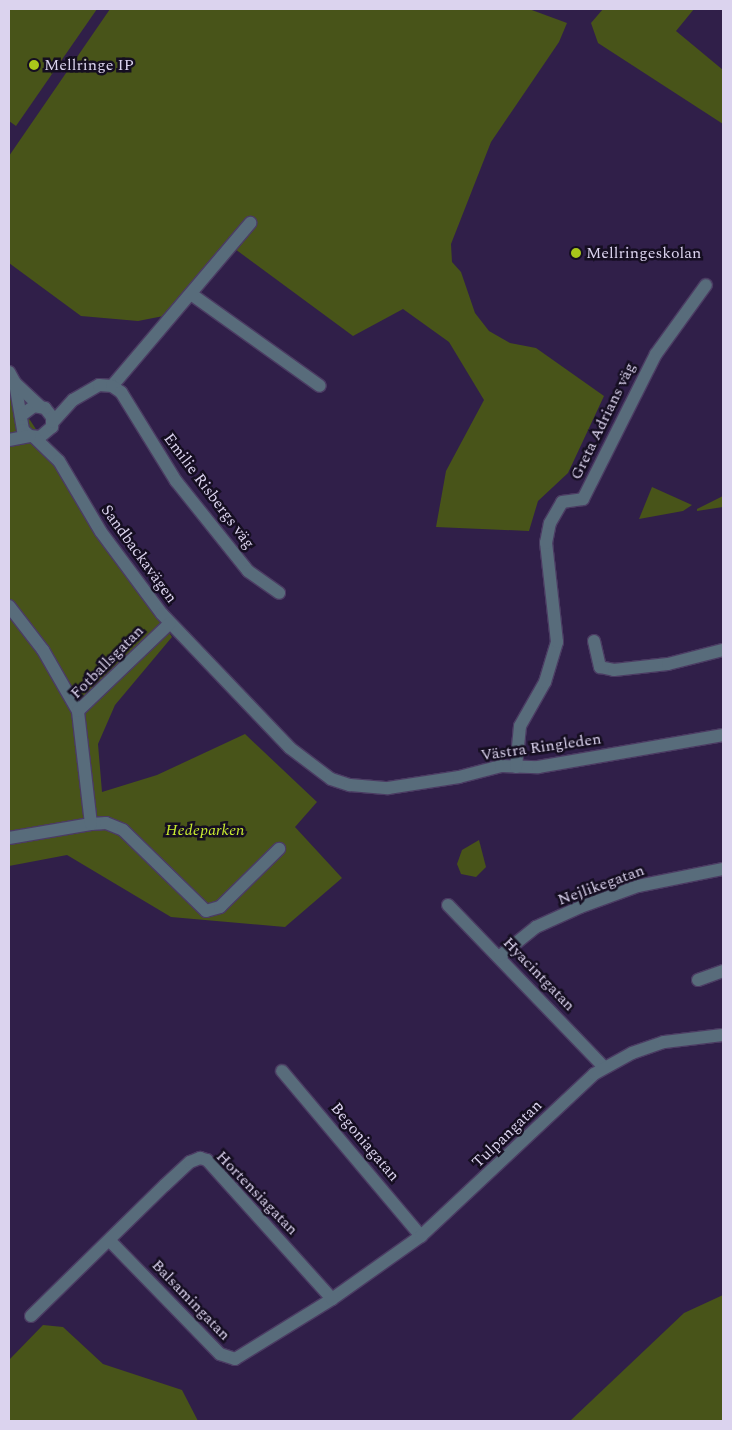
<!DOCTYPE html>
<html>
<head>
<meta charset="utf-8">
<style>
  body { margin:0 }
  #map { position:relative; width:732px; height:1430px; overflow:hidden; background:#301f49; font-family:Spectral,serif }
  div>[style] { position:absolute }
  .green>* { inset:0; background:#485419 }
  .roads { filter:drop-shadow(1px 0 #4b3c63) drop-shadow(-1px 0 #4b3c63) drop-shadow(0 1px #4b3c63) drop-shadow(0 -1px #4b3c63) }
  .minor>* { height:12px; margin:-6px; padding:0 6px; transform-origin:6px; border-radius:6px; background:#586c7b }
  .dots>* { width:14px; height:14px; translate:-50% -50%; box-sizing:border-box; border:2px solid #150e21; border-radius:50% }
  span { translate:-50% -50%; white-space:nowrap; text-align:center; line-height:1.15; -webkit-text-stroke:5px #150e21; paint-order:stroke }
  .poi-label { font-size:16px; color:#dbd3ee }
  .left { translate:0 -50%; text-align:left }
  .street-label { font-size:16px; color:#dbd3ee }
  .park-label { font-size:16px; color:#c9eb30; font-style:italic }
  .frame { position:absolute; inset:0; border:10px solid #dbd3ee; pointer-events:none }
</style>
</head>
<body>
<div id="map">
  <div class="green">
    <i style="clip-path:polygon(9px 9px,97px 9px,16px 126px,9px 121px)"></i>
    <i style="clip-path:polygon(110px 9px,529px 9px,567px 23px,559px 42px,491px 142px,451px 244px,452px 262px,461px 272px,475px 313px,489px 331px,510px 343px,536px 348px,604px 396px,568px 473px,538px 501px,529px 531px,436px 527px,446px 471px,484px 400px,449px 342px,403px 309px,353px 336px,235px 249px,184px 312px,138px 321px,81px 316px,9px 263px,9px 156px)"></i>
    <i style="clip-path:polygon(603px 9px,694px 9px,676px 31px,723px 70px,723px 124px,598px 43px,591px 23px)"></i>
    <i style="clip-path:polygon(9px 388px,172px 637px,115px 705px,98px 744px,102px 792px,157px 775px,245px 734px,317px 802px,295px 827px,342px 878px,285px 927px,171px 917px,67px 855px,9px 866px)"></i>
    <i style="clip-path:polygon(652px 487px,692px 505px,683px 511px,639px 519px)"></i>
    <i style="clip-path:polygon(723px 496px,723px 507px,697px 511px,697px 509px)"></i>
    <i style="clip-path:polygon(479px 840px,486px 867px,476px 877px,461px 874px,457px 864px,462px 850px)"></i>
    <i style="clip-path:polygon(723px 1295px,723px 1421px,570px 1421px,684px 1313px)"></i>
    <i style="clip-path:polygon(43px 1325px,63px 1327px,103px 1364px,182px 1390px,198px 1421px,9px 1421px,9px 1360px)"></i>
  </div>
  <div class="roads">
    <div class="minor">
      <i style="left:191px;top:294px;width:158px;rotate:35.5deg"></i>
      <i style="left:9px;top:372px;width:13px;rotate:61deg"></i>
      <i style="left:15px;top:383px;width:48px;rotate:80.3deg"></i>
      <i style="left:23px;top:430px;width:9px;rotate:41deg"></i>
      <i style="left:30px;top:436px;width:10px;rotate:6deg"></i>
      <i style="left:40px;top:437px;width:16px;rotate:-40deg"></i>
      <i style="left:52px;top:427px;width:10px;rotate:-90deg"></i>
      <i style="left:52px;top:417px;width:11px;rotate:-128deg"></i>
      <i style="left:45px;top:408px;width:11px;rotate:-170deg"></i>
      <i style="left:34px;top:406px;width:15px;rotate:143deg"></i>
      <i style="left:15px;top:383px;width:34px;rotate:43deg"></i>
      <i style="left:112px;top:386px;width:214px;rotate:-49.7deg"></i>
      <i style="left:53px;top:422px;width:30px;rotate:-48deg"></i>
      <i style="left:73px;top:400px;width:30px;rotate:-30deg"></i>
      <i style="left:99px;top:385px;width:13px;rotate:4deg"></i>
      <i style="left:112px;top:386px;width:11px;rotate:34deg"></i>
      <i style="left:121px;top:392px;width:105px;rotate:58.3deg"></i>
      <i style="left:176px;top:481px;width:115px;rotate:51.3deg"></i>
      <i style="left:248px;top:571px;width:38px;rotate:35deg"></i>
      <i style="left:35px;top:438px;width:33px;rotate:44deg"></i>
      <i style="left:59px;top:461px;width:82px;rotate:59.4deg"></i>
      <i style="left:101px;top:532px;width:102px;rotate:53.4deg"></i>
      <i style="left:162px;top:614px;width:185px;rotate:46.3deg"></i>
      <i style="left:290px;top:748px;width:51px;rotate:37.1deg"></i>
      <i style="left:331px;top:779px;width:20px;rotate:18deg"></i>
      <i style="left:350px;top:785px;width:38px;rotate:5deg"></i>
      <i style="left:388px;top:788px;width:72px;rotate:-8.8deg"></i>
      <i style="left:459px;top:777px;width:43px;rotate:-14.7deg"></i>
      <i style="left:501px;top:766px;width:37px;rotate:2deg"></i>
      <i style="left:538px;top:767px;width:188px;rotate:-9.8deg"></i>
      <i style="left:9px;top:440px;width:21px;rotate:-11deg"></i>
      <i style="left:9px;top:606px;width:56px;rotate:52.3deg"></i>
      <i style="left:43px;top:650px;width:70px;rotate:60.2deg"></i>
      <i style="left:594px;top:641px;width:27px;rotate:77deg"></i>
      <i style="left:600px;top:667px;width:14px;rotate:12deg"></i>
      <i style="left:614px;top:670px;width:54px;rotate:-6.3deg"></i>
      <i style="left:668px;top:664px;width:57px;rotate:-14.3deg"></i>
      <i style="left:516px;top:767px;width:41px;rotate:-84.4deg"></i>
      <i style="left:520px;top:726px;width:51px;rotate:-60.4deg"></i>
      <i style="left:545px;top:682px;width:42px;rotate:-73.3deg"></i>
      <i style="left:557px;top:642px;width:100px;rotate:-96.3deg"></i>
      <i style="left:546px;top:543px;width:20px;rotate:-79deg"></i>
      <i style="left:550px;top:523px;width:24px;rotate:-60deg"></i>
      <i style="left:562px;top:502px;width:21px;rotate:-8deg"></i>
      <i style="left:583px;top:499px;width:162px;rotate:-63.3deg"></i>
      <i style="left:656px;top:354px;width:85px;rotate:-54.1deg"></i>
      <i style="left:91px;top:824px;width:15px;rotate:-4deg"></i>
      <i style="left:106px;top:823px;width:18px;rotate:22deg"></i>
      <i style="left:123px;top:830px;width:116px;rotate:44.3deg"></i>
      <i style="left:206px;top:911px;width:15px;rotate:-16deg"></i>
      <i style="left:220px;top:907px;width:83px;rotate:-44.5deg"></i>
      <i style="left:9px;top:838px;width:83px;rotate:-9.7deg"></i>
      <i style="left:91px;top:824px;width:114px;rotate:-96.6deg"></i>
      <i style="left:78px;top:711px;width:127px;rotate:-43.7deg"></i>
      <i style="left:448px;top:905px;width:225px;rotate:46.1deg"></i>
      <i style="left:500px;top:956px;width:46px;rotate:-38.9deg"></i>
      <i style="left:536px;top:927px;width:48px;rotate:-24.4deg"></i>
      <i style="left:580px;top:907px;width:62px;rotate:-19.9deg"></i>
      <i style="left:638px;top:886px;width:87px;rotate:-11.3deg"></i>
      <i style="left:698px;top:980px;width:27px;rotate:-20deg"></i>
      <i style="left:282px;top:1071px;width:216px;rotate:49.9deg"></i>
      <i style="left:110px;top:1241px;width:158px;rotate:45.8deg"></i>
      <i style="left:220px;top:1354px;width:16px;rotate:18deg"></i>
      <i style="left:235px;top:1359px;width:114px;rotate:-31.7deg"></i>
      <i style="left:332px;top:1299px;width:109px;rotate:-35.3deg"></i>
      <i style="left:421px;top:1236px;width:237px;rotate:-43.1deg"></i>
      <i style="left:594px;top:1074px;width:43px;rotate:-28.9deg"></i>
      <i style="left:632px;top:1053px;width:34px;rotate:-19deg"></i>
      <i style="left:664px;top:1042px;width:59px;rotate:-6.8deg"></i>
      <i style="left:31px;top:1316px;width:187px;rotate:-44.4deg"></i>
      <i style="left:165px;top:1185px;width:34px;rotate:-43deg"></i>
      <i style="left:190px;top:1162px;width:11px;rotate:-22deg"></i>
      <i style="left:200px;top:1158px;width:7px;rotate:16deg"></i>
      <i style="left:207px;top:1160px;width:187px;rotate:48deg"></i>
    </div>
  </div>
  <div class="dots">
    <i style="left:34px;top:65px;background:#a9c71a"></i>
    <i style="left:576px;top:253px;background:#a9c71a"></i>
  </div>
  <div class="poi-label">
    <span class="left" style="left:44px;top:65px">Mellringe IP</span>
    <span class="left" style="left:586px;top:253px">Mellringeskolan</span>
  </div>
  <div class="street-label">
    <span style="left:603px;top:421px;rotate:-64deg">Greta Adrians väg</span>
    <span style="left:209px;top:491px;rotate:53deg">Emilie Risbergs väg</span>
    <span style="left:139px;top:554px;rotate:54deg">Sandbackavägen</span>
    <span style="left:107px;top:662px;rotate:-45deg">Fotballsgatan</span>
    <span style="left:541px;top:747px;rotate:-8deg">Västra Ringleden</span>
    <span style="left:601px;top:885px;rotate:-20deg">Nejlikegatan</span>
    <span style="left:539px;top:974px;rotate:46deg">Hyacintgatan</span>
    <span style="left:507px;top:1134px;rotate:-44deg">Tulpangatan</span>
    <span style="left:365px;top:1142px;rotate:50deg">Begoniagatan</span>
    <span style="left:257px;top:1193px;rotate:46deg">Hortensiagatan</span>
    <span style="left:191px;top:1300px;rotate:46deg">Balsamingatan</span>
  </div>
  <div class="park-label">
    <span style="left:205px;top:830px">Hedeparken</span>
  </div>
  <div class="frame"></div>
</div>
</body>
</html>
